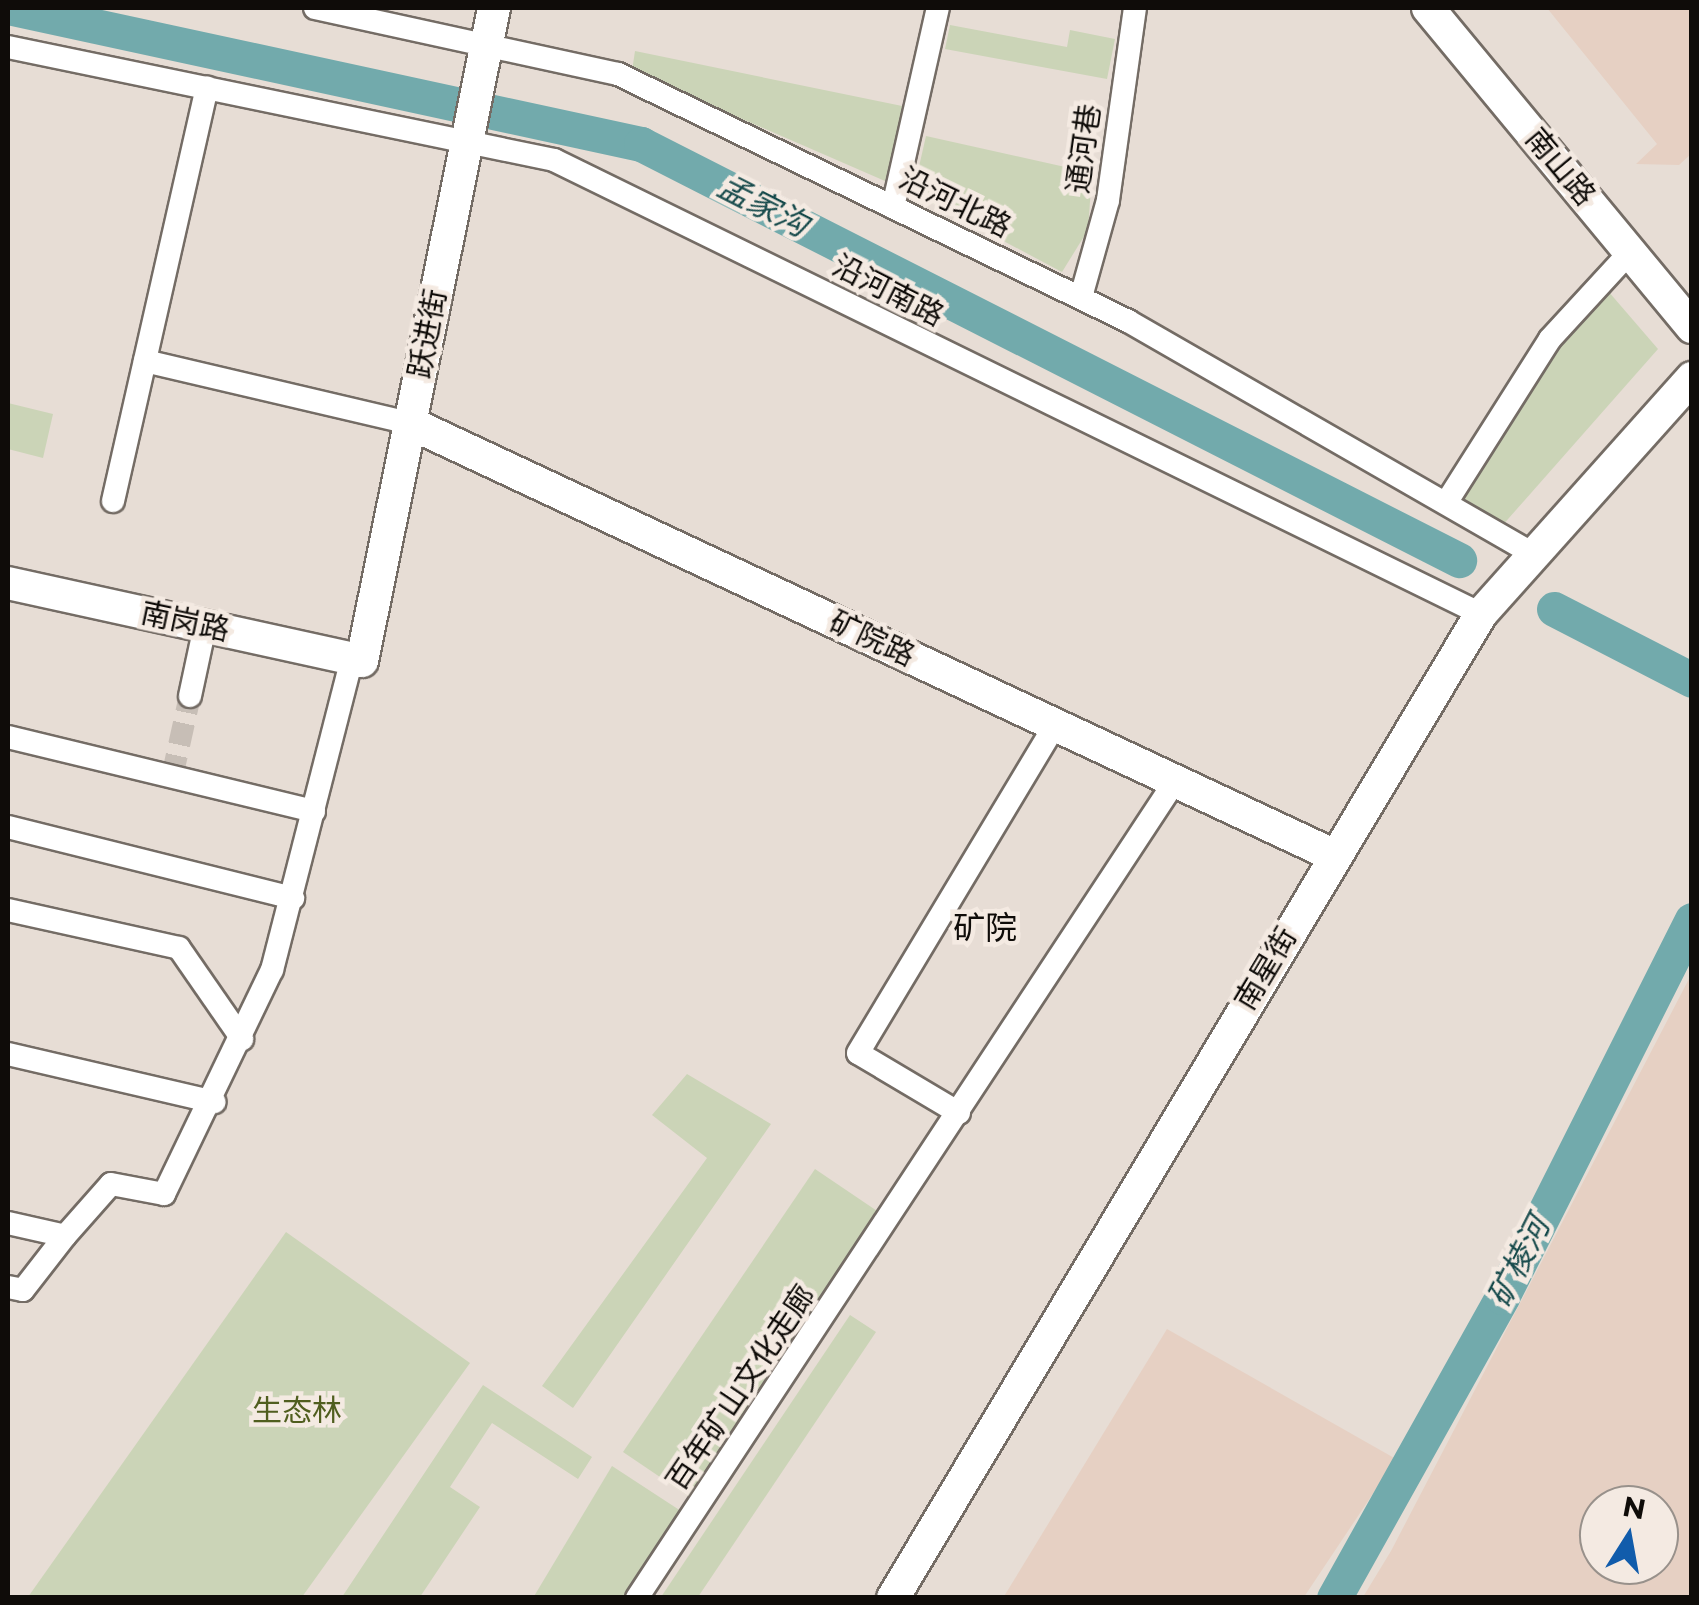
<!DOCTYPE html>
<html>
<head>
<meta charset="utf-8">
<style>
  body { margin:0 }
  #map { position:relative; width:1699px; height:1605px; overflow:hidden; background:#e7ddd5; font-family:Montserrat,"Noto Sans SC",sans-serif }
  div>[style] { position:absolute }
  .industrial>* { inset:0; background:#e6d0c3 }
  .green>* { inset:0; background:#cbd4b7 }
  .river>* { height:35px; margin:-17.5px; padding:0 17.5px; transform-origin:17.5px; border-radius:17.5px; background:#72aaac }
  .street-tunnel>* { height:22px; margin-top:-11px; transform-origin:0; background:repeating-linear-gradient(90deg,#c7beb6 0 22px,transparent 0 33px) }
  .roads { filter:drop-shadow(2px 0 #746c65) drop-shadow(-2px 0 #746c65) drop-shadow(0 2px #746c65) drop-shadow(0 -2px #746c65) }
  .street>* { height:22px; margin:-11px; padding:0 11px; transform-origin:11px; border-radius:11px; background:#fff }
  .secondary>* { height:32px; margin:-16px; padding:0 16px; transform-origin:16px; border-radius:16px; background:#fff }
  span { translate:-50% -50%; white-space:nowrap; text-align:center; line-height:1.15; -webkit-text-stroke:9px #f4eae2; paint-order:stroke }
  .street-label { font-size:30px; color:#0f0c09 }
  .park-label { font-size:30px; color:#505e1f }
  .water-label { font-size:32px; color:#164a4b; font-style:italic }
  .neighbourhood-label { font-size:32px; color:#0f0c09 }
  .frame { position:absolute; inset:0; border:10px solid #0f0c09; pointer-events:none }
  .north { position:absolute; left:1579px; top:1485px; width:100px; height:100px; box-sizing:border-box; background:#f4eae2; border:2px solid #98918b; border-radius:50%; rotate:11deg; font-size:28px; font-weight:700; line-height:40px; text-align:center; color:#0f0c09 }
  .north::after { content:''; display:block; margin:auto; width:35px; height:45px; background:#115cab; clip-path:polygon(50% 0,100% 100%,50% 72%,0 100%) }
</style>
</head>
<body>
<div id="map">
  <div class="industrial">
    <i style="clip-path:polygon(1547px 8px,1691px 8px,1691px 154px,1679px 165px,1636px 164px,1657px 144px)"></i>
    <i style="clip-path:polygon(evenodd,1691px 975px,1691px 1597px,1363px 1597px,1391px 1551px,1691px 975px,1599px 1505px,1659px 1505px,1659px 1565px,1599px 1565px,1599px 1505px)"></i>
    <i style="clip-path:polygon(1167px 1329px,1396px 1459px,1304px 1597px,1003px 1598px)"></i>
  </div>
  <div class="green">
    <i style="clip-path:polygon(950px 25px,1067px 47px,1070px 30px,1115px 39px,1107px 79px,945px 49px)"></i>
    <i style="clip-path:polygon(635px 51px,907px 107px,885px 181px,632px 71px)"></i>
    <i style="clip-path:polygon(926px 136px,1092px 173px,1088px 230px,1062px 272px,913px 193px)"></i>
    <i style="clip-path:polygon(1602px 284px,1658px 349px,1501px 527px,1453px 500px)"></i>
    <i style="clip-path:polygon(8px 403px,53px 414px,43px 458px,8px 449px)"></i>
    <i style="clip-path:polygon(687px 1074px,771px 1124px,573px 1408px,542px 1386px,707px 1158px,652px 1115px)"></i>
    <i style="clip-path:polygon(815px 1169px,886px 1217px,694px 1500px,623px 1452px)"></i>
    <i style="clip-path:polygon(286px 1232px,470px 1363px,302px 1597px,28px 1597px)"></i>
    <i style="clip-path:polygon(850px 1315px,876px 1332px,698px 1597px,661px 1597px)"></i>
    <i style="clip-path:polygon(483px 1385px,592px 1457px,578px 1479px,492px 1423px,450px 1487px,480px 1507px,420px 1597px,342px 1597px)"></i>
    <i style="clip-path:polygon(612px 1466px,684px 1513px,627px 1597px,533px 1598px)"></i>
  </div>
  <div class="river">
    <i style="left:12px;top:8px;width:644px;rotate:12.2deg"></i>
    <i style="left:641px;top:144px;width:918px;rotate:26.96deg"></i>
    <i style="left:1554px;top:609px;width:155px;rotate:27.2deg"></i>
    <i style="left:1334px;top:1598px;width:345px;rotate:-60.8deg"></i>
    <i style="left:1502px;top:1297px;width:422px;rotate:-63.3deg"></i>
  </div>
  <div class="street-tunnel">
    <i style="left:172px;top:777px;width:83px;rotate:-77.5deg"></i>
  </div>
  <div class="roads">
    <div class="street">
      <i style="left:315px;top:8px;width:310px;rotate:12.3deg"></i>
      <i style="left:618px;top:74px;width:567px;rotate:25.84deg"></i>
      <i style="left:1128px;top:321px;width:464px;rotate:29.9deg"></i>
      <i style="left:8px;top:47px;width:558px;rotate:11.69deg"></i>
      <i style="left:554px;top:160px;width:1032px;rotate:26.09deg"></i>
      <i style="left:893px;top:207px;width:204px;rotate:-77.3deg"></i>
      <i style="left:1081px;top:297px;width:101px;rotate:-74.4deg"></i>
      <i style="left:1108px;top:200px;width:194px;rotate:-82deg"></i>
      <i style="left:145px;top:361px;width:272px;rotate:13.2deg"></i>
      <i style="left:113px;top:501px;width:424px;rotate:-77.2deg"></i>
      <i style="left:1446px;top:503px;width:194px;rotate:-57.6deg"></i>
      <i style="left:1550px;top:339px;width:118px;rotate:-47.4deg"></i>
      <i style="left:190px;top:696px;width:72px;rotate:-77.9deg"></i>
      <i style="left:8px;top:737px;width:315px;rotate:13.6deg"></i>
      <i style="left:8px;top:827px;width:294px;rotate:14deg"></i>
      <i style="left:8px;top:910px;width:175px;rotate:12.5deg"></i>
      <i style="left:179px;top:948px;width:111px;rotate:55.3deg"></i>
      <i style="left:8px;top:1054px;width:212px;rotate:13.1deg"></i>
      <i style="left:959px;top:1113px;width:117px;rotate:-149.3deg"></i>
      <i style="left:858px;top:1053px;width:383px;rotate:-59deg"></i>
      <i style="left:8px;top:1223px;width:58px;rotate:12.8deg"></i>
      <i style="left:65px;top:1236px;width:69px;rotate:-48.5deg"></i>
      <i style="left:111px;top:1184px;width:54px;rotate:10.7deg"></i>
      <i style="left:164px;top:1194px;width:249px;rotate:-64.3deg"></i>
      <i style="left:272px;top:970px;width:322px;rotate:-75.6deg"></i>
      <i style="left:8px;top:1287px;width:15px;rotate:11deg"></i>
      <i style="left:23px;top:1290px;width:68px;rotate:-52.1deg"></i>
      <i style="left:637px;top:1598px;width:978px;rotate:-56.63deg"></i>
    </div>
    <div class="secondary">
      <i style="left:1428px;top:8px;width:414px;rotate:50.4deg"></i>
      <i style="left:410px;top:423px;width:1019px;rotate:25.08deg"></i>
      <i style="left:8px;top:583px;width:362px;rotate:12.4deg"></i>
      <i style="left:362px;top:661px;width:666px;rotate:-78.57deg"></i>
      <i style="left:893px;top:1598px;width:1146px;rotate:-59.14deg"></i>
      <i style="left:1481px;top:614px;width:317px;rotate:-48.2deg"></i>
    </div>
  </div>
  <div class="street-label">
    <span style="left:1084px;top:149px;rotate:-82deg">通河巷</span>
    <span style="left:1560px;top:167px;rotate:50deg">南山路</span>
    <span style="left:955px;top:203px;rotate:26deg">沿河北路</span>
    <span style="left:888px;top:291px;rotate:27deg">沿河南路</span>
    <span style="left:428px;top:334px;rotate:-79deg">跃进街</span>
    <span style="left:185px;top:622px;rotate:12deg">南岗路</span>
    <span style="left:872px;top:639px;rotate:25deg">矿院路</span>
    <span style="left:1266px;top:969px;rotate:-59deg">南星街</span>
    <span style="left:741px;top:1388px;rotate:-56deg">百年矿山文化走廊</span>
  </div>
  <div class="park-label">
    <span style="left:297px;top:1411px">生态林</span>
  </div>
  <div class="water-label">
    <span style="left:763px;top:206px;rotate:27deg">孟家沟</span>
    <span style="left:1519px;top:1262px;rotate:-63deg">矿棱河</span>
  </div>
  <div class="neighbourhood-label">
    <span style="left:985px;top:928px">矿院</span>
  </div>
  <div class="frame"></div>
  <div class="north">N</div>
</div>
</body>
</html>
